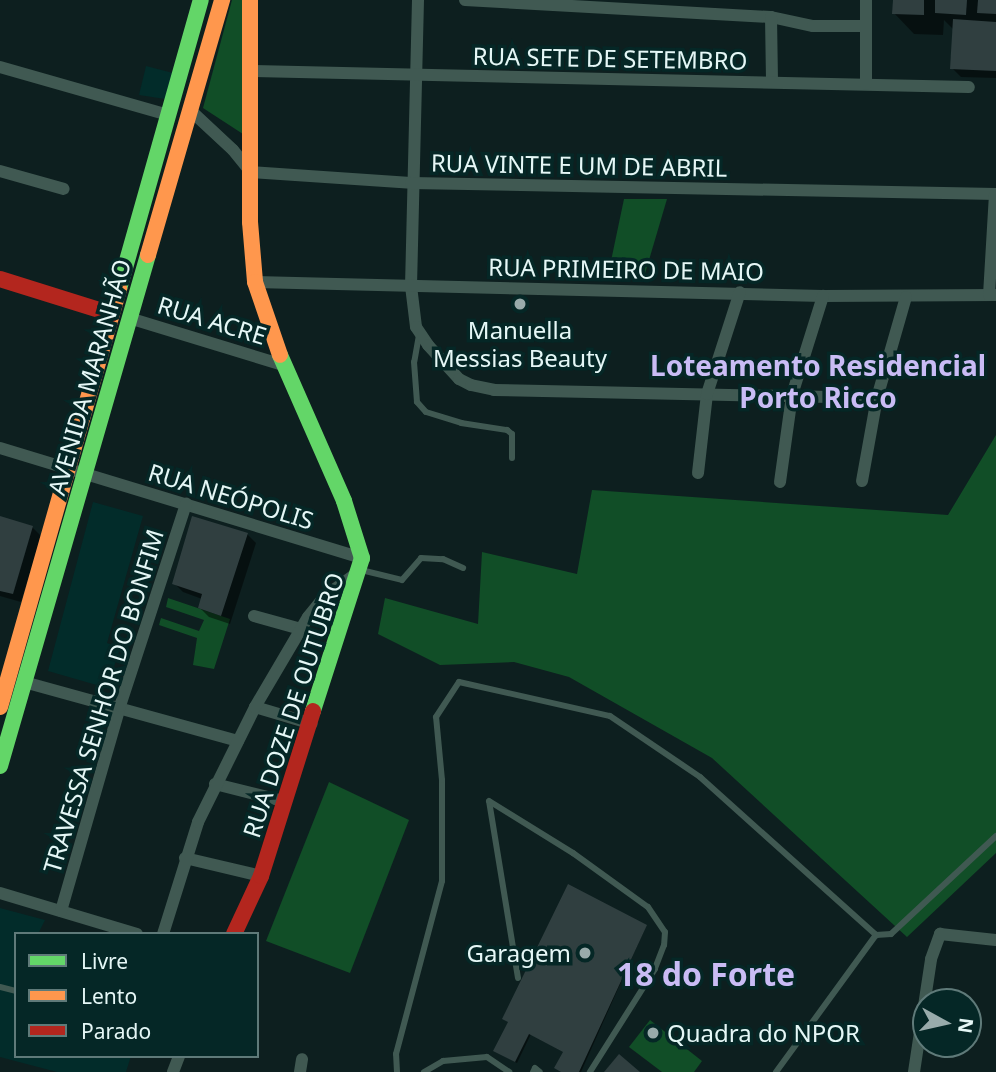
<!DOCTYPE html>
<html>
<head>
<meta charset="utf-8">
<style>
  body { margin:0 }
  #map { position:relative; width:996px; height:1072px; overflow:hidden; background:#0d1f1f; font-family:"Noto Sans",sans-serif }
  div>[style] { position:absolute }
  .built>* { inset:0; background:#022c2a }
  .green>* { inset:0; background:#114e27 }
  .shadow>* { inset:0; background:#0007 }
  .building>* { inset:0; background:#303f40 }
  .lane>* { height:6px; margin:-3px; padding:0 3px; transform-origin:3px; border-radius:3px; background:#405952 }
  .street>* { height:12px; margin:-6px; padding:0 6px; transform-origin:6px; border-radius:6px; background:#405952 }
  .fast>* { height:16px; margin:-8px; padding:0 8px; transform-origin:8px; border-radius:8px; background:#63d668 }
  .slow>* { height:16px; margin:-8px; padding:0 8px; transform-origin:8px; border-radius:8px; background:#ff974d }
  .jam>* { height:16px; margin:-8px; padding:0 8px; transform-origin:8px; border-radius:8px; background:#b3261e }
  .dots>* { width:19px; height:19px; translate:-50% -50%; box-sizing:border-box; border:4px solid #052726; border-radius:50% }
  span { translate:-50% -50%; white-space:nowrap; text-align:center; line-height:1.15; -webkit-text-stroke:7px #052726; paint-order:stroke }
  .street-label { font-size:24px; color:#e5f7f6 }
  .poi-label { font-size:24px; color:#e5f7f6 }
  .right { translate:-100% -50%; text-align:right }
  .left { translate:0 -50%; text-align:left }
  .quarter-label { font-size:28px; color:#c9bcf5; font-weight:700 }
  .district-label { font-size:32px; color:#c9bcf5; font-weight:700 }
  .legend { position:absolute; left:14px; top:932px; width:245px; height:126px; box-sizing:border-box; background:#052726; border:2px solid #5f7a79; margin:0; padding:9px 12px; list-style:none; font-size:21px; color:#e5f7f6 }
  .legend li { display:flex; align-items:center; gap:14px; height:35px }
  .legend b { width:35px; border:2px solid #5f7a79 }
  .north { position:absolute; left:912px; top:988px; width:70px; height:70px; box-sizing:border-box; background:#052726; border:2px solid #5f7a79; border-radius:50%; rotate:98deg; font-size:19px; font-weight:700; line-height:28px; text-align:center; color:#e5f7f6 }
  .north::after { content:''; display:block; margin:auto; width:24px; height:32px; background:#99abab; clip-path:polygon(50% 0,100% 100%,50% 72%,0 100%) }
</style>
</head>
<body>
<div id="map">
  <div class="built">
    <i style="clip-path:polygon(146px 66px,173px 73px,165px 99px,139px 95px)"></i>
    <i style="clip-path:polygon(93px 502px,143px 516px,107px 643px,120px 648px,107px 688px,48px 671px)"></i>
    <i style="clip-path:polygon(0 908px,45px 920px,38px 934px,16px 934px,16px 1056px,131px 1056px,126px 1072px,57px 1072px,0 1057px)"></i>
  </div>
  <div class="green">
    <i style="clip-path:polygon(232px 0,243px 0,246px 136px,203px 108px)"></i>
    <i style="clip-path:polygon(624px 199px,667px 199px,644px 277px,607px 280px)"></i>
    <i style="clip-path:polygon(996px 435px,996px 853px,907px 937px,712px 758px,569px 677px,514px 662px,440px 665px,378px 634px,385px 598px,478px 624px,482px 552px,577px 574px,592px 490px,948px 515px)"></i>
    <i style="clip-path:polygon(168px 598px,230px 619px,214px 669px,193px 665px,197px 638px,159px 625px,161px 618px,199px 631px,204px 620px,166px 607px)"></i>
    <i style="clip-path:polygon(329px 782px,409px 820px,350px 973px,266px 941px)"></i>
    <i style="clip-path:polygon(650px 1020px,702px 1061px,694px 1072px,662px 1072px,629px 1047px)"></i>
  </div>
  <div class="shadow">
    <i style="clip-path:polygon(894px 0,996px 0,996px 78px,961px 77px,952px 68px,954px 30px,944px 20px,943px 35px,914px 34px,894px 13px)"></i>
    <i style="clip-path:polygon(0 518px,32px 527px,41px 536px,21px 602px,0 596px)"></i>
    <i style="clip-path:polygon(247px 534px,256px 543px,230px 624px,209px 617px,200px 608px,202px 599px,183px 592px,174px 583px)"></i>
    <i style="clip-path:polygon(646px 926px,581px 1072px,563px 1072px,565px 1053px,531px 1034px,517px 1063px,497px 1052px)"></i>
  </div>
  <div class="building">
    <i style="clip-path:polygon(893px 0,924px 0,924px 15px,892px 14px)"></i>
    <i style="clip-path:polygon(935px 0,967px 0,966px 15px,935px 13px)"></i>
    <i style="clip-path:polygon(978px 0,996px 0,996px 14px,977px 13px)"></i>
    <i style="clip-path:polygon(953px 19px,996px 22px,996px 71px,950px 69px)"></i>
    <i style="clip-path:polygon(0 516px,33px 526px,13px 594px,0 591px)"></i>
    <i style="clip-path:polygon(192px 516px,248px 533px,221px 616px,198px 608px,202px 594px,172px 584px)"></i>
    <i style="clip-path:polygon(568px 884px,647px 925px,579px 1072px,561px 1072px,554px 1068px,563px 1052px,529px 1034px,515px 1062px,493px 1051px,508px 1022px,502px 1019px)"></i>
    <i style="clip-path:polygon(619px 1054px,640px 1072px,604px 1072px)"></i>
  </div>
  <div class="lane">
    <i style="left:419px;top:335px;width:27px;rotate:100deg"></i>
    <i style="left:414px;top:362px;width:40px;rotate:85.7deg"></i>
    <i style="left:417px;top:402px;width:13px;rotate:48deg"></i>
    <i style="left:426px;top:412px;width:37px;rotate:17deg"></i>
    <i style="left:461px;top:423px;width:47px;rotate:8.7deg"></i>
    <i style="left:507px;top:430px;width:6px;rotate:39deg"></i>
    <i style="left:512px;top:434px;width:24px;rotate:90deg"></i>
    <i style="left:361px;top:570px;width:42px;rotate:13.7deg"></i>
    <i style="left:402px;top:580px;width:29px;rotate:-49deg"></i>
    <i style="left:421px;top:558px;width:22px;rotate:3deg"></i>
    <i style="left:443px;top:559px;width:22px;rotate:24deg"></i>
    <i style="left:518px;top:978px;width:179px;rotate:-99.3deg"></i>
    <i style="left:489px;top:801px;width:99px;rotate:31.8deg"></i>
    <i style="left:573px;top:853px;width:92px;rotate:35.8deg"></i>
    <i style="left:648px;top:907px;width:30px;rotate:56deg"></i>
    <i style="left:665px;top:932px;width:13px;rotate:94deg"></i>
    <i style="left:664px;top:945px;width:26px;rotate:111deg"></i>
    <i style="left:655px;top:969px;width:122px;rotate:122.3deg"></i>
    <i style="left:0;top:987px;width:16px;rotate:14deg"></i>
    <i style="left:397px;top:1072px;width:18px;rotate:-93deg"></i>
    <i style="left:396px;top:1054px;width:179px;rotate:-75.1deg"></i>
    <i style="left:442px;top:881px;width:101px;rotate:-90deg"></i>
    <i style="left:442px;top:780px;width:63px;rotate:-95.4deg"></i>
    <i style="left:436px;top:717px;width:42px;rotate:-56.7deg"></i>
    <i style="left:459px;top:682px;width:155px;rotate:12.7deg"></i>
    <i style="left:610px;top:716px;width:109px;rotate:34.1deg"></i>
    <i style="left:700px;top:777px;width:237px;rotate:41.9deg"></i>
    <i style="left:876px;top:935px;width:15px;rotate:-4deg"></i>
    <i style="left:891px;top:934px;width:144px;rotate:-43deg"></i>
    <i style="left:424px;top:1072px;width:22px;rotate:-30deg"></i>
    <i style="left:443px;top:1061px;width:44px;rotate:-5.2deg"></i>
    <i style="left:487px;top:1057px;width:27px;rotate:34deg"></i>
    <i style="left:533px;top:1072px;width:4px;rotate:-63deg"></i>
    <i style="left:535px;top:1068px;width:6px;rotate:39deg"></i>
    <i style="left:776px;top:1072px;width:170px;rotate:-53.9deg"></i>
  </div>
  <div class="street">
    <i style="left:418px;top:0;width:286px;rotate:91.4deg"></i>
    <i style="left:411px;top:286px;width:41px;rotate:83deg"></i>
    <i style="left:416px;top:327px;width:22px;rotate:56deg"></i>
    <i style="left:428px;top:345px;width:46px;rotate:47.6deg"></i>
    <i style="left:459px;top:379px;width:13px;rotate:27deg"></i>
    <i style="left:471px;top:385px;width:24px;rotate:12deg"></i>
    <i style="left:494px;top:390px;width:383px;rotate:1.2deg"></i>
    <i style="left:465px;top:0;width:306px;rotate:3.2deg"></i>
    <i style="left:771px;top:17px;width:43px;rotate:12.1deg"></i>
    <i style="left:813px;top:26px;width:53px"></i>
    <i style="left:771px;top:17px;width:65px;rotate:89.1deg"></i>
    <i style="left:0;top:67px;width:175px;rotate:15.9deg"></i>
    <i style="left:251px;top:71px;width:718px;rotate:1.28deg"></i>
    <i style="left:866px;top:84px;width:84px;rotate:-90deg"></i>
    <i style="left:189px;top:109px;width:60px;rotate:43deg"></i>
    <i style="left:233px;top:150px;width:28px;rotate:51deg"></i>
    <i style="left:251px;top:172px;width:160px;rotate:3.9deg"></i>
    <i style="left:411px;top:183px;width:585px;rotate:1.08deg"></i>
    <i style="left:0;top:171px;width:66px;rotate:15.7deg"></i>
    <i style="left:255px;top:282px;width:568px;rotate:1.41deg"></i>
    <i style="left:823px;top:296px;width:173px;rotate:-0.3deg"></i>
    <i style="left:989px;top:295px;width:101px;rotate:-86.6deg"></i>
    <i style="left:129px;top:318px;width:161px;rotate:17deg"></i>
    <i style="left:0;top:448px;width:378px;rotate:16.9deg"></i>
    <i style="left:698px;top:473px;width:80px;rotate:-83.5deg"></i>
    <i style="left:707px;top:394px;width:107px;rotate:-72.1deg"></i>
    <i style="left:862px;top:481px;width:84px;rotate:-79.8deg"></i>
    <i style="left:877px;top:398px;width:105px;rotate:-74deg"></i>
    <i style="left:780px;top:482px;width:88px;rotate:-82.1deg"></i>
    <i style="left:792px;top:395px;width:104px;rotate:-72.6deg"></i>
    <i style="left:254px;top:616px;width:49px;rotate:15.5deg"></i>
    <i style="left:24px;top:682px;width:222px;rotate:15.4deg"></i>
    <i style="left:255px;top:707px;width:59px;rotate:16.6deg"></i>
    <i style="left:215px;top:784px;width:70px;rotate:14deg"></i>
    <i style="left:185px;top:858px;width:78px;rotate:13.3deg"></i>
    <i style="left:0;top:893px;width:143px;rotate:16.7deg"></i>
    <i style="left:61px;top:911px;width:213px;rotate:-73.9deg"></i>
    <i style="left:120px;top:706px;width:213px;rotate:-71.9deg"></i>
    <i style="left:163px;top:934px;width:117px;rotate:-72.6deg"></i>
    <i style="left:198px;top:822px;width:128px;rotate:-63.6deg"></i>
    <i style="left:255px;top:707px;width:104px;rotate:-59.5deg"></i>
    <i style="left:308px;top:617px;width:27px;rotate:-51deg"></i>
    <i style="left:325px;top:596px;width:44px;rotate:-35.8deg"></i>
    <i style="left:173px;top:1072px;width:17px;rotate:-69deg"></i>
    <i style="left:300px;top:1072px;width:13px;rotate:-81deg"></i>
    <i style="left:914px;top:1072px;width:114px;rotate:-81.4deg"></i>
    <i style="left:931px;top:959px;width:27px;rotate:-70deg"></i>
    <i style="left:940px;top:934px;width:56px;rotate:6.1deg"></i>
  </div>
  <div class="fast">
    <i style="left:119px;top:289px;width:300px;rotate:-74.2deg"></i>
    <i style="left:280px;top:355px;width:159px;rotate:66.3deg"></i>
    <i style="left:344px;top:501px;width:60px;rotate:72.5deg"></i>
    <i style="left:362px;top:558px;width:161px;rotate:107.8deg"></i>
    <i style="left:0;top:766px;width:532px;rotate:-73.85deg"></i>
  </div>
  <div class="slow">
    <i style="left:250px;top:0;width:222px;rotate:90deg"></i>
    <i style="left:250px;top:222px;width:60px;rotate:85.2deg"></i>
    <i style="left:255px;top:282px;width:77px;rotate:71.1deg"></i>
    <i style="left:148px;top:255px;width:266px;rotate:-73.8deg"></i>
    <i style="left:0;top:707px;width:435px;rotate:-74.1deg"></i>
  </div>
  <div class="jam">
    <i style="left:0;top:279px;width:117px;rotate:17.4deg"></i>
    <i style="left:234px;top:934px;width:64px;rotate:-65deg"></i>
    <i style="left:261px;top:876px;width:173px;rotate:-72.5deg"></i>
  </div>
  <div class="dots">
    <i style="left:520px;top:304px;background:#99abab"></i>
    <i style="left:585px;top:953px;background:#99abab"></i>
    <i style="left:653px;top:1033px;background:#99abab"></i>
  </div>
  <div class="street-label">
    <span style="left:610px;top:58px;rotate:1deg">RUA SETE DE SETEMBRO</span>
    <span style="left:579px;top:165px;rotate:1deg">RUA VINTE E UM DE ABRIL</span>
    <span style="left:626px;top:269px;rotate:1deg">RUA PRIMEIRO DE MAIO</span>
    <span style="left:212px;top:320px;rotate:17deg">RUA ACRE</span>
    <span style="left:89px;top:377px;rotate:-74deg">AVENIDA MARANHÃO</span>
    <span style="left:231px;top:496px;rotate:17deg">RUA NEÓPOLIS</span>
    <span style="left:103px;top:701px;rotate:-73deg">TRAVESSA SENHOR DO BONFIM</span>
    <span style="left:293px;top:705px;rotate:-72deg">RUA DOZE DE OUTUBRO</span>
  </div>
  <div class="poi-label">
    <span style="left:520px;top:344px">Manuella<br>Messias Beauty</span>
    <span class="right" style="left:571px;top:953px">Garagem</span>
    <span class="left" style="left:667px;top:1033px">Quadra do NPOR</span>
  </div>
  <div class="quarter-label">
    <span style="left:818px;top:381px">Loteamento Residencial<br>Porto Ricco</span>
  </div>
  <div class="district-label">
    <span style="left:706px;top:974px">18 do Forte</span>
  </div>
  <ul class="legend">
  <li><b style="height:9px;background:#63d668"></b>Livre</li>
  <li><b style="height:9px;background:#ff974d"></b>Lento</li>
  <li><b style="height:9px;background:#b3261e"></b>Parado</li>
  </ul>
  <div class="north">N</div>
</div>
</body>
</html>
